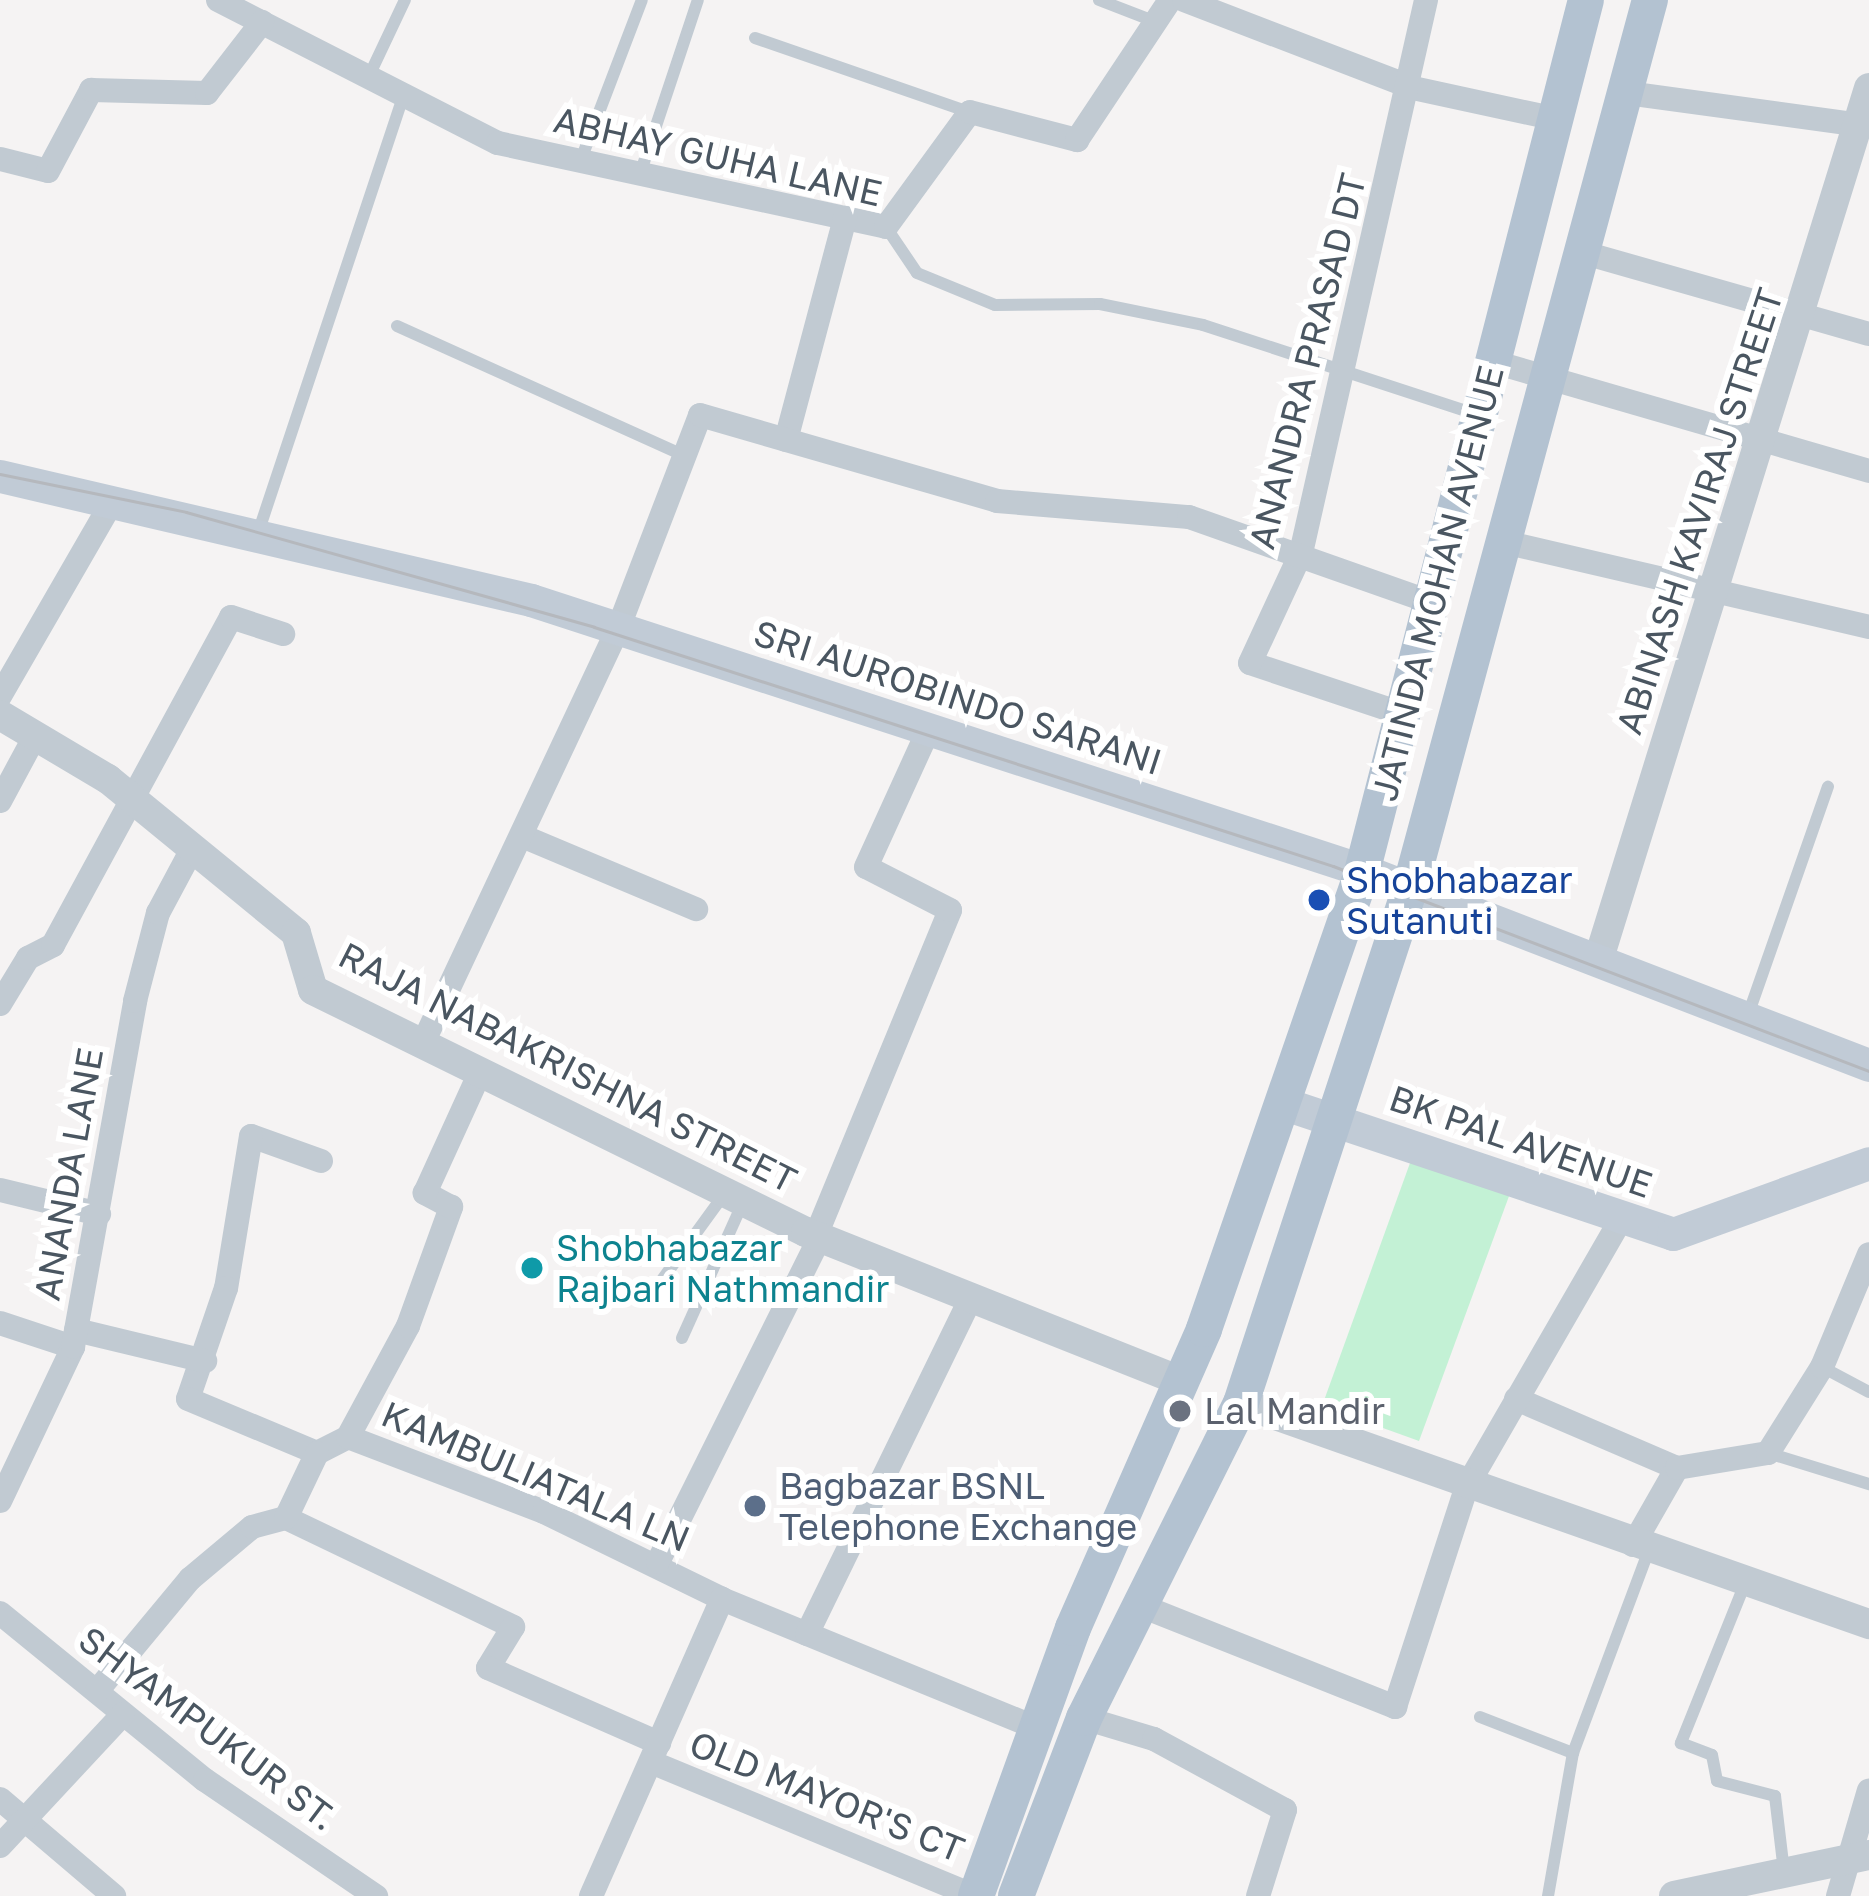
<!DOCTYPE html>
<html>
<head>
<meta charset="utf-8">
<style>
  body { margin:0 }
  #map { position:relative; width:1869px; height:1896px; overflow:hidden; background:#f5f3f3; font-family:"Golos Text",sans-serif }
  div>[style] { position:absolute }
  .green>* { inset:0; background:#c3f1d5 }
  .service>* { height:12px; margin:-6px; padding:0 6px; transform-origin:6px; border-radius:6px; background:#c1cad2 }
  .minor>* { height:24px; margin:-12px; padding:0 12px; transform-origin:12px; border-radius:12px; background:#c1cad2 }
  .tertiary>* { height:30px; margin:-15px; padding:0 15px; transform-origin:15px; border-radius:15px; background:#c1cad2 }
  .secondary>* { height:33px; margin:-16.5px; padding:0 16.5px; transform-origin:16.5px; border-radius:16.5px; background:#c1cbd6 }
  .primary>* { height:36px; margin:-18px; padding:0 18px; transform-origin:18px; border-radius:18px; background:#b3c2d1 }
  .tram>* { height:3px; margin:-1.5px; padding:0 1.5px; transform-origin:1.5px; border-radius:1.5px; background:#b5b8bd }
  .dots>* { width:33px; height:33px; translate:-50% -50%; box-sizing:border-box; border:6px solid #fff; border-radius:50% }
  span { translate:-50% -50%; white-space:nowrap; text-align:center; line-height:1.15; -webkit-text-stroke:12px #fff; paint-order:stroke }
  .street-label { font-size:36px; color:#4a5661 }
  .transit-label { font-size:36px; color:#164399 }
  .left { translate:0 -50%; text-align:left }
  .culture-label { font-size:36px; color:#0d838f }
  .worship-label { font-size:36px; color:#5b616d }
  .service-label { font-size:36px; color:#4e5e75 }
</style>
</head>
<body>
<div id="map">
  <div class="green">
    <i style="clip-path:polygon(1414px 1152px,1512px 1188px,1419px 1441px,1322px 1406px)"></i>
  </div>
  <div class="service">
    <i style="left:1099px;top:0;width:56px;rotate:21deg"></i>
    <i style="left:755px;top:38px;width:226px;rotate:19.1deg"></i>
    <i style="left:369px;top:76px;width:84px;rotate:-64.7deg"></i>
    <i style="left:580px;top:162px;width:173px;rotate:-69.1deg"></i>
    <i style="left:640px;top:174px;width:183px;rotate:-71.6deg"></i>
    <i style="left:886px;top:227px;width:55px;rotate:56deg"></i>
    <i style="left:917px;top:273px;width:84px;rotate:22.3deg"></i>
    <i style="left:995px;top:305px;width:105px;rotate:-0.5deg"></i>
    <i style="left:1100px;top:304px;width:105px;rotate:11.5deg"></i>
    <i style="left:1203px;top:325px;width:284px;rotate:18.1deg"></i>
    <i style="left:397px;top:326px;width:316px;rotate:24.3deg"></i>
    <i style="left:258px;top:533px;width:463px;rotate:-71.6deg"></i>
    <i style="left:1748px;top:1015px;width:242px;rotate:-70.7deg"></i>
    <i style="left:651px;top:1295px;width:126px;rotate:-54deg"></i>
    <i style="left:682px;top:1338px;width:149px;rotate:-65.8deg"></i>
    <i style="left:1822px;top:1367px;width:53px;rotate:28deg"></i>
    <i style="left:1768px;top:1453px;width:106px;rotate:17.1deg"></i>
    <i style="left:1746px;top:1581px;width:175px;rotate:111.9deg"></i>
    <i style="left:1681px;top:1743px;width:33px;rotate:21deg"></i>
    <i style="left:1712px;top:1755px;width:26px;rotate:79deg"></i>
    <i style="left:1717px;top:1781px;width:60px;rotate:14.5deg"></i>
    <i style="left:1775px;top:1796px;width:76px;rotate:83.2deg"></i>
    <i style="left:1480px;top:1717px;width:100px;rotate:21.2deg"></i>
    <i style="left:1548px;top:1896px;width:145px;rotate:-80.1deg"></i>
    <i style="left:1573px;top:1753px;width:217px;rotate:-69.5deg"></i>
  </div>
  <div class="minor">
    <i style="left:218px;top:0;width:314px;rotate:27.1deg"></i>
    <i style="left:498px;top:143px;width:397px;rotate:12.2deg"></i>
    <i style="left:886px;top:227px;width:142px;rotate:-53.9deg"></i>
    <i style="left:970px;top:112px;width:111px;rotate:14.7deg"></i>
    <i style="left:1077px;top:140px;width:168px;rotate:-56.4deg"></i>
    <i style="left:1184px;top:0;width:245px;rotate:21deg"></i>
    <i style="left:1413px;top:88px;width:146px;rotate:12.2deg"></i>
    <i style="left:1627px;top:93px;width:244px;rotate:7.8deg"></i>
    <i style="left:0;top:159px;width:49px;rotate:14deg"></i>
    <i style="left:48px;top:171px;width:92px;rotate:-62deg"></i>
    <i style="left:91px;top:90px;width:116px;rotate:1.5deg"></i>
    <i style="left:207px;top:93px;width:90px;rotate:-52.2deg"></i>
    <i style="left:1581px;top:252px;width:299px;rotate:15.9deg"></i>
    <i style="left:1494px;top:362px;width:391px;rotate:16.2deg"></i>
    <i style="left:786px;top:440px;width:230px;rotate:-75.1deg"></i>
    <i style="left:1504px;top:542px;width:375px;rotate:13.1deg"></i>
    <i style="left:0;top:696px;width:226px;rotate:-60deg"></i>
    <i style="left:1403px;top:714px;width:161px;rotate:-161.6deg"></i>
    <i style="left:1250px;top:663px;width:121px;rotate:-65.1deg"></i>
    <i style="left:1301px;top:553px;width:567px;rotate:-77.26deg"></i>
    <i style="left:0;top:801px;width:74px;rotate:-61.7deg"></i>
    <i style="left:522px;top:836px;width:189px;rotate:22.8deg"></i>
    <i style="left:0;top:1004px;width:54px;rotate:-58.7deg"></i>
    <i style="left:28px;top:958px;width:28px;rotate:-27deg"></i>
    <i style="left:53px;top:945px;width:373px;rotate:-61.5deg"></i>
    <i style="left:231px;top:617px;width:55px;rotate:18.1deg"></i>
    <i style="left:423px;top:1043px;width:458px;rotate:-64.8deg"></i>
    <i style="left:618px;top:629px;width:229px;rotate:-69deg"></i>
    <i style="left:700px;top:415px;width:309px;rotate:16.1deg"></i>
    <i style="left:997px;top:501px;width:193px;rotate:4.8deg"></i>
    <i style="left:1189px;top:517px;width:256px;rotate:19.4deg"></i>
    <i style="left:321px;top:1161px;width:74px;rotate:-160.3deg"></i>
    <i style="left:251px;top:1136px;width:154px;rotate:99.3deg"></i>
    <i style="left:226px;top:1288px;width:117px;rotate:108.9deg"></i>
    <i style="left:188px;top:1399px;width:140px;rotate:22.7deg"></i>
    <i style="left:317px;top:1453px;width:35px;rotate:-27deg"></i>
    <i style="left:348px;top:1437px;width:210px;rotate:20.9deg"></i>
    <i style="left:544px;top:1512px;width:198px;rotate:26deg"></i>
    <i style="left:722px;top:1599px;width:340px;rotate:22.3deg"></i>
    <i style="left:0;top:1190px;width:102px;rotate:13.6deg"></i>
    <i style="left:817px;top:1233px;width:349px;rotate:-67.6deg"></i>
    <i style="left:950px;top:910px;width:94px;rotate:-152.9deg"></i>
    <i style="left:866px;top:867px;width:152px;rotate:-65.5deg"></i>
    <i style="left:0;top:1323px;width:77px;rotate:18.2deg"></i>
    <i style="left:76px;top:1330px;width:133px;rotate:13.5deg"></i>
    <i style="left:1516px;top:1399px;width:175px;rotate:23.2deg"></i>
    <i style="left:348px;top:1437px;width:126px;rotate:-61.6deg"></i>
    <i style="left:408px;top:1326px;width:127px;rotate:-70.1deg"></i>
    <i style="left:451px;top:1207px;width:30px;rotate:-152deg"></i>
    <i style="left:425px;top:1193px;width:135px;rotate:-65.5deg"></i>
    <i style="left:0;top:1501px;width:170px;rotate:-64.6deg"></i>
    <i style="left:73px;top:1347px;width:352px;rotate:-79.8deg"></i>
    <i style="left:135px;top:1001px;width:91px;rotate:-75.4deg"></i>
    <i style="left:158px;top:913px;width:68px;rotate:-61.9deg"></i>
    <i style="left:286px;top:1518px;width:252px;rotate:25.6deg"></i>
    <i style="left:513px;top:1627px;width:48px;rotate:121.4deg"></i>
    <i style="left:488px;top:1668px;width:187px;rotate:23.7deg"></i>
    <i style="left:1633px;top:1545px;width:89px;rotate:-60.3deg"></i>
    <i style="left:1677px;top:1468px;width:92px;rotate:-9.4deg"></i>
    <i style="left:1768px;top:1453px;width:102px;rotate:-57.9deg"></i>
    <i style="left:1822px;top:1367px;width:122px;rotate:-67.4deg"></i>
    <i style="left:658px;top:1562px;width:365px;rotate:-63.5deg"></i>
    <i style="left:1139px;top:1605px;width:276px;rotate:21.7deg"></i>
    <i style="left:1395px;top:1707px;width:232px;rotate:-72deg"></i>
    <i style="left:1467px;top:1486px;width:314px;rotate:-60deg"></i>
    <i style="left:0;top:1613px;width:264px;rotate:39.2deg"></i>
    <i style="left:205px;top:1780px;width:207px;rotate:34.2deg"></i>
    <i style="left:807px;top:1634px;width:376px;rotate:-64deg"></i>
    <i style="left:97px;top:1691px;width:146px;rotate:-50.3deg"></i>
    <i style="left:190px;top:1579px;width:81px;rotate:-40deg"></i>
    <i style="left:252px;top:1527px;width:35px;rotate:-15deg"></i>
    <i style="left:286px;top:1518px;width:72px;rotate:-64.5deg"></i>
    <i style="left:1084px;top:1718px;width:73px;rotate:16.7deg"></i>
    <i style="left:1154px;top:1739px;width:149px;rotate:28.5deg"></i>
    <i style="left:1285px;top:1810px;width:90px;rotate:107.4deg"></i>
    <i style="left:651px;top:1762px;width:351px;rotate:22.5deg"></i>
    <i style="left:0;top:1799px;width:150px;rotate:40.4deg"></i>
    <i style="left:0;top:1846px;width:180px;rotate:-47deg"></i>
    <i style="left:591px;top:1896px;width:325px;rotate:-66.2deg"></i>
    <i style="left:1838px;top:1896px;width:110px;rotate:-73.7deg"></i>
  </div>
  <div class="tertiary">
    <i style="left:0;top:715px;width:126px;rotate:30.7deg"></i>
    <i style="left:108px;top:779px;width:243px;rotate:39.3deg"></i>
    <i style="left:296px;top:933px;width:59px;rotate:73.4deg"></i>
    <i style="left:313px;top:990px;width:549px;rotate:26.15deg"></i>
    <i style="left:806px;top:1232px;width:400px;rotate:21.7deg"></i>
    <i style="left:1599px;top:958px;width:911px;rotate:-72.76deg"></i>
    <i style="left:1241px;top:1403px;width:666px;rotate:19.39deg"></i>
    <i style="left:1674px;top:1896px;width:199px;rotate:-11.9deg"></i>
  </div>
  <div class="secondary">
    <i style="left:0;top:476px;width:545px;rotate:13.14deg"></i>
    <i style="left:531px;top:600px;width:874px;rotate:18deg"></i>
    <i style="left:1362px;top:870px;width:543px;rotate:21.04deg"></i>
    <i style="left:1282px;top:1103px;width:412px;rotate:18.5deg"></i>
    <i style="left:1673px;top:1234px;width:208px;rotate:-19.9deg"></i>
  </div>
  <div class="primary">
    <i style="left:976px;top:1896px;width:285px;rotate:-70.1deg"></i>
    <i style="left:1073px;top:1628px;width:326px;rotate:-66.3deg"></i>
    <i style="left:1204px;top:1329px;width:479px;rotate:-70.9deg"></i>
    <i style="left:1361px;top:876px;width:904px;rotate:-75.6deg"></i>
    <i style="left:1016px;top:1896px;width:191px;rotate:-69.1deg"></i>
    <i style="left:1084px;top:1718px;width:352px;rotate:-63.5deg"></i>
    <i style="left:1241px;top:1403px;width:542px;rotate:-71.83deg"></i>
    <i style="left:1410px;top:888px;width:920px;rotate:-74.88deg"></i>
  </div>
  <div class="tram">
    <i style="left:0;top:474px;width:190px;rotate:11.5deg"></i>
    <i style="left:186px;top:512px;width:424px;rotate:15.7deg"></i>
    <i style="left:594px;top:627px;width:777px;rotate:17.92deg"></i>
    <i style="left:1333px;top:866px;width:574px;rotate:20.93deg"></i>
  </div>
  <div class="dots">
    <i style="left:1319px;top:900px;background:#1a4fb4"></i>
    <i style="left:532px;top:1268px;background:#0f9aa8"></i>
    <i style="left:1180px;top:1411px;background:#6b7280"></i>
    <i style="left:755px;top:1506px;background:#5c6f8a"></i>
  </div>
  <div class="street-label">
    <span style="left:718px;top:156px;rotate:13deg">ABHAY GUHA LANE</span>
    <span style="left:1307px;top:361px;rotate:-76deg">ANANDRA PRASAD DT</span>
    <span style="left:1699px;top:511px;rotate:-72deg">ABINASH KAVIRAJ STREET</span>
    <span style="left:1437px;top:583px;rotate:-76deg">JATINDA MOHAN AVENUE</span>
    <span style="left:958px;top:697px;rotate:18deg">SRI AUROBINDO SARANI</span>
    <span style="left:568px;top:1067px;rotate:27deg">RAJA NABAKRISHNA STREET</span>
    <span style="left:1521px;top:1141px;rotate:19deg">BK PAL AVENUE</span>
    <span style="left:68px;top:1174px;rotate:-80deg">ANANDA LANE</span>
    <span style="left:536px;top:1476px;rotate:23deg">KAMBULIATALA LN</span>
    <span style="left:208px;top:1728px;rotate:37deg">SHYAMPUKUR ST.</span>
    <span style="left:827px;top:1796px;rotate:22deg">OLD MAYOR'S CT</span>
  </div>
  <div class="transit-label">
    <span class="left" style="left:1346px;top:900px">Shobhabazar<br>Sutanuti</span>
  </div>
  <div class="culture-label">
    <span class="left" style="left:556px;top:1268px">Shobhabazar<br>Rajbari Nathmandir</span>
  </div>
  <div class="worship-label">
    <span class="left" style="left:1204px;top:1411px">Lal Mandir</span>
  </div>
  <div class="service-label">
    <span class="left" style="left:779px;top:1506px">Bagbazar BSNL<br>Telephone Exchange</span>
  </div>
</div>
</body>
</html>
